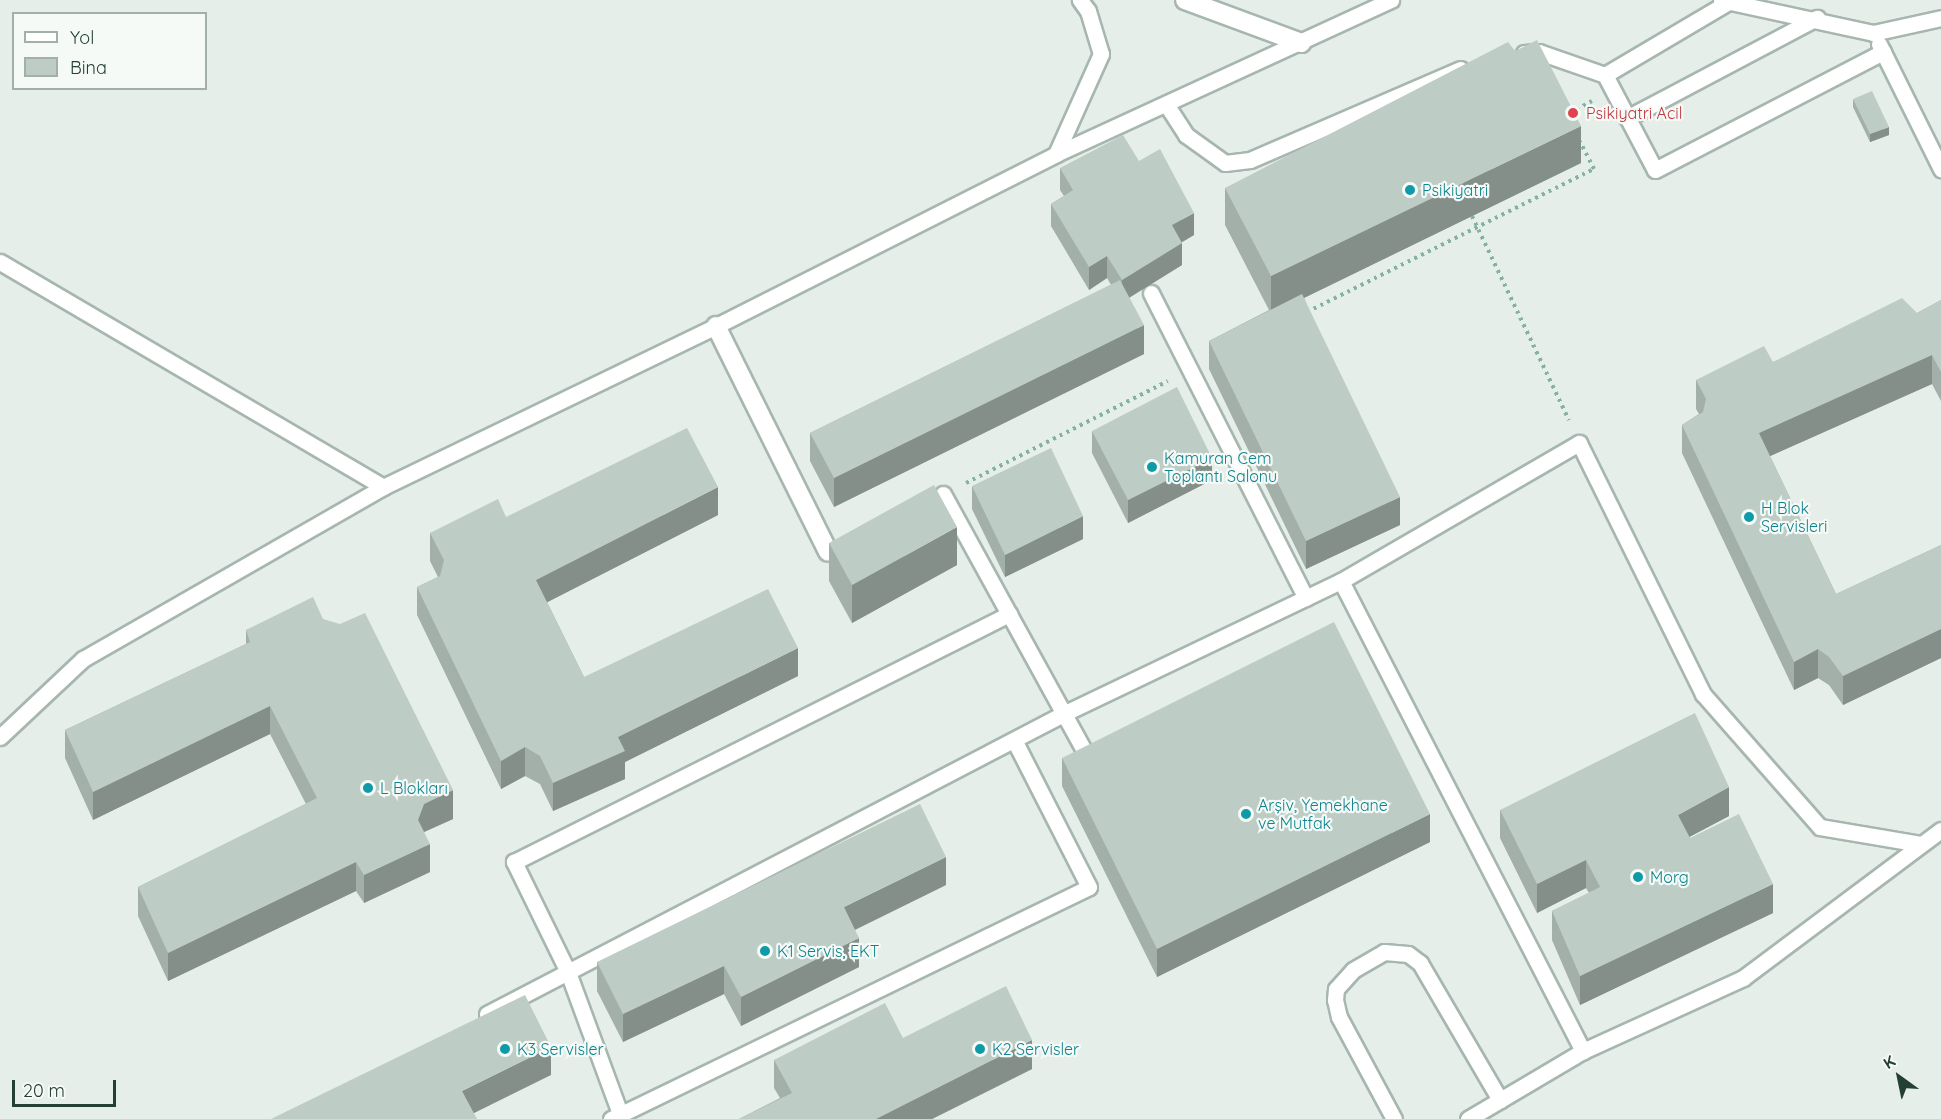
<!DOCTYPE html>
<html>
<head>
<meta charset="utf-8">
<style>
  body { margin:0 }
  #map { position:relative; width:1941px; height:1119px; overflow:hidden; background:#e5eee9; font-family:Quicksand,sans-serif }
  div>[style] { position:absolute }
  .path>* { height:4px; margin-top:-2px; transform-origin:0; background:repeating-linear-gradient(90deg,#85b29e 0 3px,transparent 0 7.5px) }
  .roads { filter:drop-shadow(2px 0 #a7b6af) drop-shadow(-2px 0 #a7b6af) drop-shadow(0 2px #a7b6af) drop-shadow(0 -2px #a7b6af) }
  .lane>* { height:15px; margin:-7.5px; padding:0 7.5px; transform-origin:7.5px; border-radius:7.5px; background:#fff }
  .street>* { height:18px; margin:-9px; padding:0 9px; transform-origin:9px; border-radius:9px; background:#fff }
  .wall>* { inset:0; background:#a3afa9 }
  .shaded-wall>* { inset:0; background:#848f89 }
  .building>* { inset:0; background:#bdccc4 }
  .dots>* { width:16px; height:16px; translate:-50% -50%; box-sizing:border-box; border:3px solid #f6faf7; border-radius:50% }
  span { translate:-50% -50%; white-space:nowrap; text-align:center; line-height:1.15; -webkit-text-stroke:4.5px #f6faf7; paint-order:stroke }
  .health-label { font-size:16px; color:#be3a42 }
  .left { translate:0 -50%; text-align:left }
  .culture-label { font-size:16px; color:#0d838f }
  .legend { position:absolute; left:12px; top:12px; width:195px; height:78px; box-sizing:border-box; background:#f6faf7; border:2px solid #a2b0a9; margin:0; padding:8px 10px; list-style:none; font-size:18px; color:#244035 }
  .legend li { display:flex; align-items:center; gap:12px; height:30px }
  .legend b { width:30px; border:2px solid #a2b0a9 }
  .north { position:absolute; left:1869px; top:1047px; width:60px; height:60px; -webkit-text-stroke:4px #f6faf7; paint-order:stroke; rotate:327deg; font-size:16px; font-weight:700; line-height:24px; text-align:center; color:#244035 }
  .north::after { content:''; display:block; margin:auto; width:21px; height:27px; background:#244035; clip-path:polygon(50% 0,100% 100%,50% 72%,0 100%) }
  .scale { position:absolute; left:12px; top:1080px; width:104px; height:27px; box-sizing:border-box; border:3px solid #244035; border-top:0; padding-left:8px; font-size:18px; line-height:21px; white-space:nowrap; color:#244035; -webkit-text-stroke:4px #f6faf7; paint-order:stroke }
</style>
</head>
<body>
<div id="map">
  <div class="path">
    <i style="left:1570px;top:113px;width:25px;rotate:-29deg"></i>
    <i style="left:1472px;top:216px;width:226px;rotate:64.6deg"></i>
    <i style="left:1307px;top:312px;width:321px;rotate:-26.5deg"></i>
    <i style="left:1594px;top:169px;width:31px;rotate:-117deg"></i>
    <i style="left:966px;top:483px;width:226px;rotate:-26.8deg"></i>
  </div>
  <div class="roads">
    <div class="lane">
      <i style="left:1721px;top:0;width:156px;rotate:12.2deg"></i>
      <i style="left:1873px;top:33px;width:70px;rotate:-12.4deg"></i>
      <i style="left:1730px;top:1px;width:145px;rotate:149.4deg"></i>
      <i style="left:1605px;top:75px;width:107px;rotate:62.2deg"></i>
      <i style="left:1655px;top:170px;width:257px;rotate:-27.4deg"></i>
      <i style="left:1879px;top:44px;width:140px;rotate:63.6deg"></i>
      <i style="left:1524px;top:53px;width:15px;rotate:-4deg"></i>
      <i style="left:1539px;top:52px;width:70px;rotate:19.2deg"></i>
      <i style="left:1166px;top:104px;width:37px;rotate:57deg"></i>
      <i style="left:1186px;top:135px;width:48px;rotate:35.7deg"></i>
      <i style="left:1225px;top:163px;width:25px;rotate:-7deg"></i>
      <i style="left:1250px;top:160px;width:229px;rotate:-23.4deg"></i>
      <i style="left:1627px;top:118px;width:215px;rotate:-27.8deg"></i>
      <i style="left:1056px;top:154px;width:110px;rotate:-65.8deg"></i>
      <i style="left:1101px;top:54px;width:45px;rotate:-106.8deg"></i>
      <i style="left:1088px;top:11px;width:14px;rotate:-126deg"></i>
      <i style="left:0;top:262px;width:444px;rotate:30.4deg"></i>
      <i style="left:1151px;top:293px;width:342px;rotate:63.1deg"></i>
      <i style="left:943px;top:494px;width:137px;rotate:61.2deg"></i>
      <i style="left:1341px;top:581px;width:529px;rotate:62.76deg"></i>
      <i style="left:0;top:737px;width:114px;rotate:-43.2deg"></i>
      <i style="left:83px;top:659px;width:346px;rotate:-29.8deg"></i>
      <i style="left:383px;top:487px;width:370px;rotate:-25.8deg"></i>
      <i style="left:716px;top:326px;width:381px;rotate:-26.8deg"></i>
      <i style="left:1056px;top:154px;width:369px;rotate:-24.7deg"></i>
      <i style="left:487px;top:1014px;width:649px;rotate:-27.51deg"></i>
      <i style="left:1063px;top:714px;width:308px;rotate:-25.6deg"></i>
      <i style="left:1341px;top:581px;width:275px;rotate:-30.1deg"></i>
      <i style="left:1579px;top:443px;width:280px;rotate:63.7deg"></i>
      <i style="left:1703px;top:694px;width:177px;rotate:48.7deg"></i>
      <i style="left:1820px;top:827px;width:102px;rotate:9.6deg"></i>
      <i style="left:611px;top:1119px;width:531px;rotate:-25.89deg"></i>
      <i style="left:1089px;top:887px;width:165px;rotate:-117deg"></i>
      <i style="left:622px;top:1119px;width:157px;rotate:-110.2deg"></i>
      <i style="left:568px;top:972px;width:123px;rotate:-116.1deg"></i>
      <i style="left:514px;top:862px;width:554px;rotate:-26.61deg"></i>
      <i style="left:1009px;top:614px;width:172px;rotate:61.2deg"></i>
      <i style="left:1394px;top:1119px;width:116px;rotate:-118.3deg"></i>
      <i style="left:1339px;top:1017px;width:17px;rotate:-103deg"></i>
      <i style="left:1335px;top:1000px;width:11px;rotate:-85deg"></i>
      <i style="left:1336px;top:989px;width:25px;rotate:-48deg"></i>
      <i style="left:1353px;top:970px;width:36px;rotate:-30deg"></i>
      <i style="left:1384px;top:952px;width:24px;rotate:5deg"></i>
      <i style="left:1408px;top:954px;width:15px;rotate:37deg"></i>
      <i style="left:1420px;top:963px;width:159px;rotate:59.7deg"></i>
      <i style="left:1468px;top:1119px;width:134px;rotate:-30.6deg"></i>
      <i style="left:1583px;top:1051px;width:176px;rotate:-24.5deg"></i>
      <i style="left:1743px;top:978px;width:247px;rotate:-36.8deg"></i>
    </div>
    <div class="street">
      <i style="left:1185px;top:0;width:124px;rotate:20.3deg"></i>
      <i style="left:716px;top:326px;width:252px;rotate:63.6deg"></i>
    </div>
  </div>
  <div class="wall">
    <i style="clip-path:polygon(1853px 99px,1889px 135px,1870px 142px,1853px 107px)"></i>
    <i style="clip-path:polygon(1139px 161px,1194px 235px,1182px 242px,1182px 265px,1129px 298px,1144px 354px,834px 507px,810px 461px,810px 433px,1111px 285px,1107px 278px,1089px 290px,1051px 226px,1051px 204px,1064px 196px,1060px 190px,1060px 168px)"></i>
    <i style="clip-path:polygon(1581px 163px,1304px 298px,1400px 525px,1306px 569px,1209px 369px,1209px 341px,1269px 310px,1225px 225px,1225px 188px)"></i>
    <i style="clip-path:polygon(1941px 300px,1941px 401px,1932px 384px,1770px 456px,1836px 594px,1941px 545px,1941px 658px,1843px 705px,1829px 685px,1818px 678px,1794px 690px,1682px 453px,1682px 425px,1699px 414px,1696px 409px,1696px 380px,1773px 362px,1917px 313px)"></i>
    <i style="clip-path:polygon(1092px 431px,1212px 480px,1128px 523px,1092px 453px)"></i>
    <i style="clip-path:polygon(972px 486px,1083px 539px,1005px 577px,972px 509px)"></i>
    <i style="clip-path:polygon(718px 515px,547px 602px,584px 677px,798px 676px,625px 762px,625px 779px,553px 811px,540px 784px,525px 776px,501px 789px,417px 615px,417px 587px,438px 577px,430px 561px,430px 533px,506px 517px)"></i>
    <i style="clip-path:polygon(829px 543px,957px 565px,852px 623px,829px 581px)"></i>
    <i style="clip-path:polygon(323px 619px,453px 819px,424px 832px,430px 872px,364px 903px,356px 891px,168px 981px,138px 916px,138px 887px,306px 804px,270px 734px,93px 820px,65px 758px,65px 730px,246px 644px,246px 630px)"></i>
    <i style="clip-path:polygon(1062px 758px,1430px 842px,1157px 977px,1062px 786px)"></i>
    <i style="clip-path:polygon(1500px 810px,1729px 816px,1689px 837px,1773px 913px,1580px 1005px,1552px 940px,1552px 911px,1589px 893px,1586px 888px,1537px 913px,1500px 838px)"></i>
    <i style="clip-path:polygon(946px 885px,855px 930px,859px 967px,741px 1026px,724px 994px,623px 1042px,597px 991px,597px 962px)"></i>
    <i style="clip-path:polygon(903px 1038px,1032px 1069px,932px 1119px,739px 1119px,780px 1098px,774px 1088px,774px 1060px)"></i>
  </div>
  <div class="shaded-wall">
    <i style="clip-path:polygon(1581px 126px,1581px 163px,1271px 314px,1271px 276px)"></i>
    <i style="clip-path:polygon(1889px 127px,1889px 135px,1870px 142px,1870px 134px)"></i>
    <i style="clip-path:polygon(1194px 213px,1194px 235px,1172px 248px,1172px 225px)"></i>
    <i style="clip-path:polygon(1182px 243px,1182px 265px,1122px 302px,1122px 280px)"></i>
    <i style="clip-path:polygon(1107px 256px,1107px 278px,1089px 290px,1089px 267px)"></i>
    <i style="clip-path:polygon(1144px 325px,1144px 354px,834px 507px,834px 478px)"></i>
    <i style="clip-path:polygon(1932px 355px,1932px 384px,1759px 461px,1759px 433px)"></i>
    <i style="clip-path:polygon(1212px 458px,1212px 480px,1128px 523px,1128px 500px)"></i>
    <i style="clip-path:polygon(718px 487px,718px 515px,536px 608px,536px 580px)"></i>
    <i style="clip-path:polygon(1400px 497px,1400px 525px,1306px 569px,1306px 541px)"></i>
    <i style="clip-path:polygon(1083px 516px,1083px 539px,1005px 577px,1005px 555px)"></i>
    <i style="clip-path:polygon(957px 527px,957px 565px,852px 623px,852px 585px)"></i>
    <i style="clip-path:polygon(1941px 629px,1941px 658px,1843px 705px,1843px 676px)"></i>
    <i style="clip-path:polygon(798px 648px,798px 676px,625px 762px,625px 779px,553px 811px,553px 783px,618px 737px)"></i>
    <i style="clip-path:polygon(1818px 649px,1818px 678px,1794px 690px,1794px 662px)"></i>
    <i style="clip-path:polygon(270px 706px,270px 734px,93px 820px,93px 792px)"></i>
    <i style="clip-path:polygon(525px 747px,525px 776px,501px 789px,501px 761px)"></i>
    <i style="clip-path:polygon(1729px 787px,1729px 816px,1678px 843px,1678px 815px)"></i>
    <i style="clip-path:polygon(453px 790px,453px 819px,424px 832px,418px 820px,424px 804px)"></i>
    <i style="clip-path:polygon(1430px 814px,1430px 842px,1157px 977px,1157px 949px)"></i>
    <i style="clip-path:polygon(430px 844px,430px 872px,364px 903px,364px 875px)"></i>
    <i style="clip-path:polygon(946px 857px,946px 885px,844px 935px,844px 907px)"></i>
    <i style="clip-path:polygon(1586px 860px,1586px 888px,1537px 913px,1537px 884px)"></i>
    <i style="clip-path:polygon(356px 862px,356px 891px,168px 981px,168px 953px)"></i>
    <i style="clip-path:polygon(1773px 884px,1773px 913px,1580px 1005px,1580px 976px)"></i>
    <i style="clip-path:polygon(859px 938px,859px 967px,741px 1026px,741px 997px)"></i>
    <i style="clip-path:polygon(724px 966px,724px 994px,623px 1042px,623px 1014px)"></i>
    <i style="clip-path:polygon(1032px 1040px,1032px 1069px,932px 1119px,876px 1119px)"></i>
    <i style="clip-path:polygon(551px 1047px,551px 1075px,462px 1119px,462px 1091px)"></i>
  </div>
  <div class="building">
    <i style="clip-path:polygon(1537px 40px,1581px 126px,1271px 276px,1225px 188px,1508px 42px,1515px 51px)"></i>
    <i style="clip-path:polygon(1872px 91px,1889px 127px,1870px 134px,1853px 99px)"></i>
    <i style="clip-path:polygon(1123px 135px,1139px 161px,1160px 149px,1194px 213px,1172px 225px,1182px 243px,1122px 280px,1107px 256px,1089px 267px,1051px 204px,1073px 190px,1060px 168px)"></i>
    <i style="clip-path:polygon(1120px 280px,1144px 325px,834px 478px,810px 433px)"></i>
    <i style="clip-path:polygon(1302px 294px,1400px 497px,1306px 541px,1209px 341px)"></i>
    <i style="clip-path:polygon(1902px 298px,1917px 313px,1941px 300px,1941px 372px,1932px 355px,1759px 433px,1836px 594px,1941px 545px,1941px 629px,1843px 676px,1829px 657px,1818px 649px,1794px 662px,1682px 425px,1703px 412px,1706px 399px,1696px 380px,1764px 346px,1773px 362px)"></i>
    <i style="clip-path:polygon(1177px 387px,1212px 458px,1128px 500px,1092px 431px)"></i>
    <i style="clip-path:polygon(687px 428px,718px 487px,536px 580px,584px 677px,768px 589px,798px 648px,618px 737px,625px 751px,553px 783px,540px 756px,525px 747px,501px 761px,417px 587px,440px 576px,444px 560px,430px 533px,498px 499px,506px 517px)"></i>
    <i style="clip-path:polygon(1051px 448px,1083px 516px,1005px 555px,972px 486px)"></i>
    <i style="clip-path:polygon(934px 485px,957px 527px,852px 585px,829px 543px)"></i>
    <i style="clip-path:polygon(313px 597px,323px 619px,340px 624px,365px 613px,453px 790px,424px 804px,418px 820px,430px 844px,364px 875px,356px 862px,168px 953px,138px 887px,317px 798px,270px 706px,93px 792px,65px 730px,250px 642px,246px 630px)"></i>
    <i style="clip-path:polygon(1334px 622px,1430px 814px,1157px 949px,1062px 758px)"></i>
    <i style="clip-path:polygon(1695px 713px,1729px 787px,1678px 815px,1690px 838px,1739px 814px,1773px 884px,1580px 976px,1552px 911px,1600px 887px,1586px 860px,1537px 884px,1500px 810px)"></i>
    <i style="clip-path:polygon(920px 804px,946px 857px,844px 907px,859px 938px,741px 997px,724px 966px,623px 1014px,597px 962px)"></i>
    <i style="clip-path:polygon(1006px 986px,1032px 1040px,876px 1119px,739px 1119px,792px 1093px,774px 1060px,885px 1003px,903px 1038px)"></i>
    <i style="clip-path:polygon(525px 995px,551px 1047px,462px 1091px,477px 1119px,271px 1119px)"></i>
  </div>
  <div class="dots">
    <i style="left:1573px;top:113px;background:#e0444e"></i>
    <i style="left:1410px;top:190px;background:#0f9aa8"></i>
    <i style="left:1152px;top:467px;background:#0f9aa8"></i>
    <i style="left:1749px;top:517px;background:#0f9aa8"></i>
    <i style="left:368px;top:788px;background:#0f9aa8"></i>
    <i style="left:1246px;top:814px;background:#0f9aa8"></i>
    <i style="left:1638px;top:877px;background:#0f9aa8"></i>
    <i style="left:765px;top:951px;background:#0f9aa8"></i>
    <i style="left:505px;top:1049px;background:#0f9aa8"></i>
    <i style="left:980px;top:1049px;background:#0f9aa8"></i>
  </div>
  <div class="health-label">
    <span class="left" style="left:1586px;top:113px">Psikiyatri Acil</span>
  </div>
  <div class="culture-label">
    <span class="left" style="left:1422px;top:190px">Psikiyatri</span>
    <span class="left" style="left:1164px;top:467px">Kamuran Cem<br>Toplantı Salonu</span>
    <span class="left" style="left:1761px;top:517px">H Blok<br>Servisleri</span>
    <span class="left" style="left:380px;top:788px">L Blokları</span>
    <span class="left" style="left:1258px;top:814px">Arşiv, Yemekhane<br>ve Mutfak</span>
    <span class="left" style="left:1650px;top:877px">Morg</span>
    <span class="left" style="left:777px;top:951px">K1 Servis, EKT</span>
    <span class="left" style="left:517px;top:1049px">K3 Servisler</span>
    <span class="left" style="left:992px;top:1049px">K2 Servisler</span>
  </div>
  <ul class="legend">
  <li><b style="height:8px;background:#fff"></b>Yol</li>
  <li><b style="height:16px;background:#bdccc4"></b>Bina</li>
  </ul>
  <div class="north">K</div>
  <div class="scale">20 m</div>
</div>
</body>
</html>
